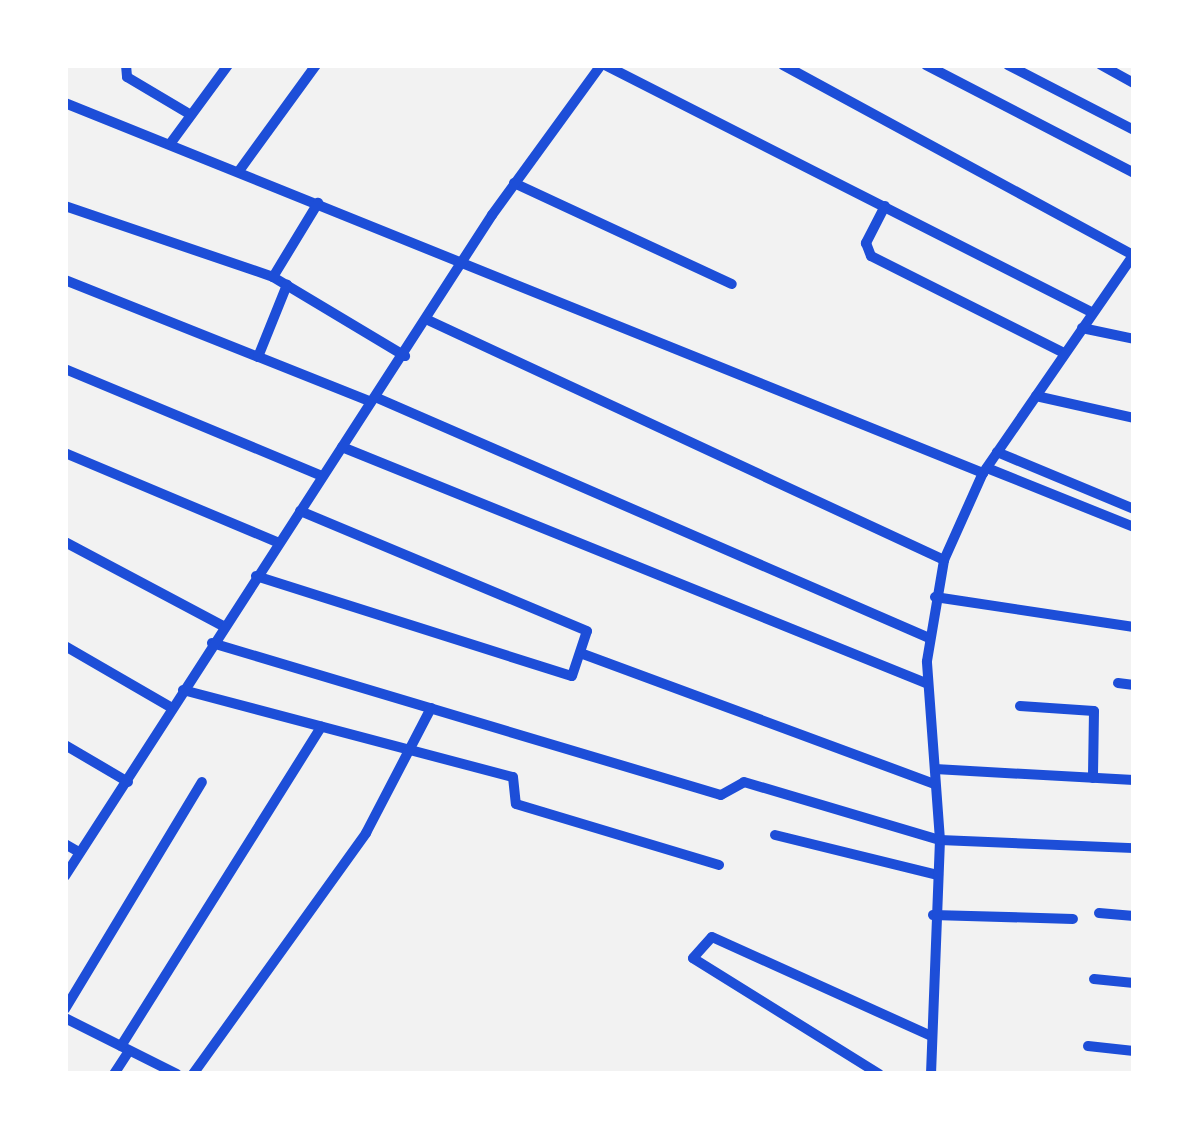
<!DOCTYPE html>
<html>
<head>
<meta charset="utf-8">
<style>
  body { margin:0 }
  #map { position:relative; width:1199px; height:1139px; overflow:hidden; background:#f2f2f2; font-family:Mulish,sans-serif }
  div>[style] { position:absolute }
  .minor>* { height:10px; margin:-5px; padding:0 5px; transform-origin:5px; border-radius:5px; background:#1d4ed8 }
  span { translate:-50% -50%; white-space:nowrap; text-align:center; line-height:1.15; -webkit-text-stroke:10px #fff; paint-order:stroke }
  .frame { position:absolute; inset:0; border:68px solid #fff; pointer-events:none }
</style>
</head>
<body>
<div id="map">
  <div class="minor">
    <i style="left:126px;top:65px;width:12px;rotate:85deg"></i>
    <i style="left:127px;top:77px;width:74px;rotate:30.7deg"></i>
    <i style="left:605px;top:65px;width:547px;rotate:26.94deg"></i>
    <i style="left:783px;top:65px;width:398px;rotate:28.5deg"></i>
    <i style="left:926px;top:65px;width:234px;rotate:27.4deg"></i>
    <i style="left:1008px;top:65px;width:142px;rotate:27.3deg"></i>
    <i style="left:1101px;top:65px;width:38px;rotate:29deg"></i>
    <i style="left:65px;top:103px;width:990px;rotate:21.95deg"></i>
    <i style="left:170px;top:144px;width:98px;rotate:-53.7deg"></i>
    <i style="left:239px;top:171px;width:131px;rotate:-54deg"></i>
    <i style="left:514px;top:183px;width:240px;rotate:24.9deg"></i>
    <i style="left:65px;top:206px;width:220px;rotate:18.8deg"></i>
    <i style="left:273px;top:277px;width:154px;rotate:30.9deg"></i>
    <i style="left:885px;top:206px;width:42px;rotate:117.2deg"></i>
    <i style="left:866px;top:243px;width:14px;rotate:69deg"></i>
    <i style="left:871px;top:256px;width:216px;rotate:26.7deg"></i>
    <i style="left:273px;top:277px;width:87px;rotate:-58.7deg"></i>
    <i style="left:65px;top:280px;width:329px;rotate:21.7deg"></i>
    <i style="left:430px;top:321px;width:567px;rotate:24.94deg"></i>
    <i style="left:1082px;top:328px;width:53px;rotate:11.9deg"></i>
    <i style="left:258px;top:357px;width:78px;rotate:-68.1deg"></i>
    <i style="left:65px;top:369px;width:278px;rotate:22.6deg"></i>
    <i style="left:1036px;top:396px;width:100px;rotate:12.7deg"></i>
    <i style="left:375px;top:397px;width:604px;rotate:23.51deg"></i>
    <i style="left:342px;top:447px;width:632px;rotate:22.02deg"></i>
    <i style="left:997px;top:452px;width:148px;rotate:22.6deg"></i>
    <i style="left:65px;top:453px;width:232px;rotate:22.8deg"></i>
    <i style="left:987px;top:468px;width:158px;rotate:21.9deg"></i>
    <i style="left:65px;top:542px;width:179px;rotate:28deg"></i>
    <i style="left:256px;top:576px;width:331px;rotate:17.6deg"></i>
    <i style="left:572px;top:676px;width:47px;rotate:-71.6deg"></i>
    <i style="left:587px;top:631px;width:311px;rotate:-157.3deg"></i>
    <i style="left:935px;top:597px;width:201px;rotate:8.6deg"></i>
    <i style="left:212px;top:643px;width:531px;rotate:16.63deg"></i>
    <i style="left:721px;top:795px;width:26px;rotate:-29deg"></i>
    <i style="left:744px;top:782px;width:204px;rotate:16.5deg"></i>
    <i style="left:940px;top:840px;width:194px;rotate:2.4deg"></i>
    <i style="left:65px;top:646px;width:124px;rotate:30.1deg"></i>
    <i style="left:583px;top:654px;width:375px;rotate:20.3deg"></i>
    <i style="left:1118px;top:683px;width:16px;rotate:7deg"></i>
    <i style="left:183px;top:690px;width:341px;rotate:14.8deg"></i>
    <i style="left:513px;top:777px;width:27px;rotate:84deg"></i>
    <i style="left:516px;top:804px;width:212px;rotate:16.7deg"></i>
    <i style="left:1020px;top:706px;width:74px;rotate:3.9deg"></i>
    <i style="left:1094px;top:711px;width:67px;rotate:90.9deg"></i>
    <i style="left:65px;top:745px;width:73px;rotate:30.4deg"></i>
    <i style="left:935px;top:769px;width:199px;rotate:3.2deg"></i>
    <i style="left:775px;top:835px;width:168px;rotate:13.8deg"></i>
    <i style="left:65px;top:844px;width:16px;rotate:30deg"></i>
    <i style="left:65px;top:876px;width:787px;rotate:-57.14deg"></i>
    <i style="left:492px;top:215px;width:185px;rotate:-54deg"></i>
    <i style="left:1099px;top:913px;width:35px;rotate:5deg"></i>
    <i style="left:933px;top:915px;width:140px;rotate:1.6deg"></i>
    <i style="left:1094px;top:979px;width:40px;rotate:5.7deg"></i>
    <i style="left:65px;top:1009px;width:265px;rotate:-58.9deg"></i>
    <i style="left:65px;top:1018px;width:125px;rotate:26.6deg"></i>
    <i style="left:121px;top:1046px;width:377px;rotate:-57.9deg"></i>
    <i style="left:1088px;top:1046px;width:46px;rotate:6.2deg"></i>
    <i style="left:114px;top:1074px;width:27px;rotate:-57deg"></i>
    <i style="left:193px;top:1074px;width:297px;rotate:-54.3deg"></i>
    <i style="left:366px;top:833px;width:141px;rotate:-62.5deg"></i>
    <i style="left:879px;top:1074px;width:219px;rotate:-148.1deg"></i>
    <i style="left:693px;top:958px;width:28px;rotate:-48deg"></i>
    <i style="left:712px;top:937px;width:240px;rotate:24.3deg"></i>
    <i style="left:931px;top:1074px;width:234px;rotate:-87.8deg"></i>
    <i style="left:940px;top:840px;width:179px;rotate:-94.2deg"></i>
    <i style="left:927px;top:661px;width:102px;rotate:-80.4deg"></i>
    <i style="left:944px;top:560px;width:95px;rotate:-65.9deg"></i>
    <i style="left:983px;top:473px;width:266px;rotate:-55.4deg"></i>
  </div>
  <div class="frame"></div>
</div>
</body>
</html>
